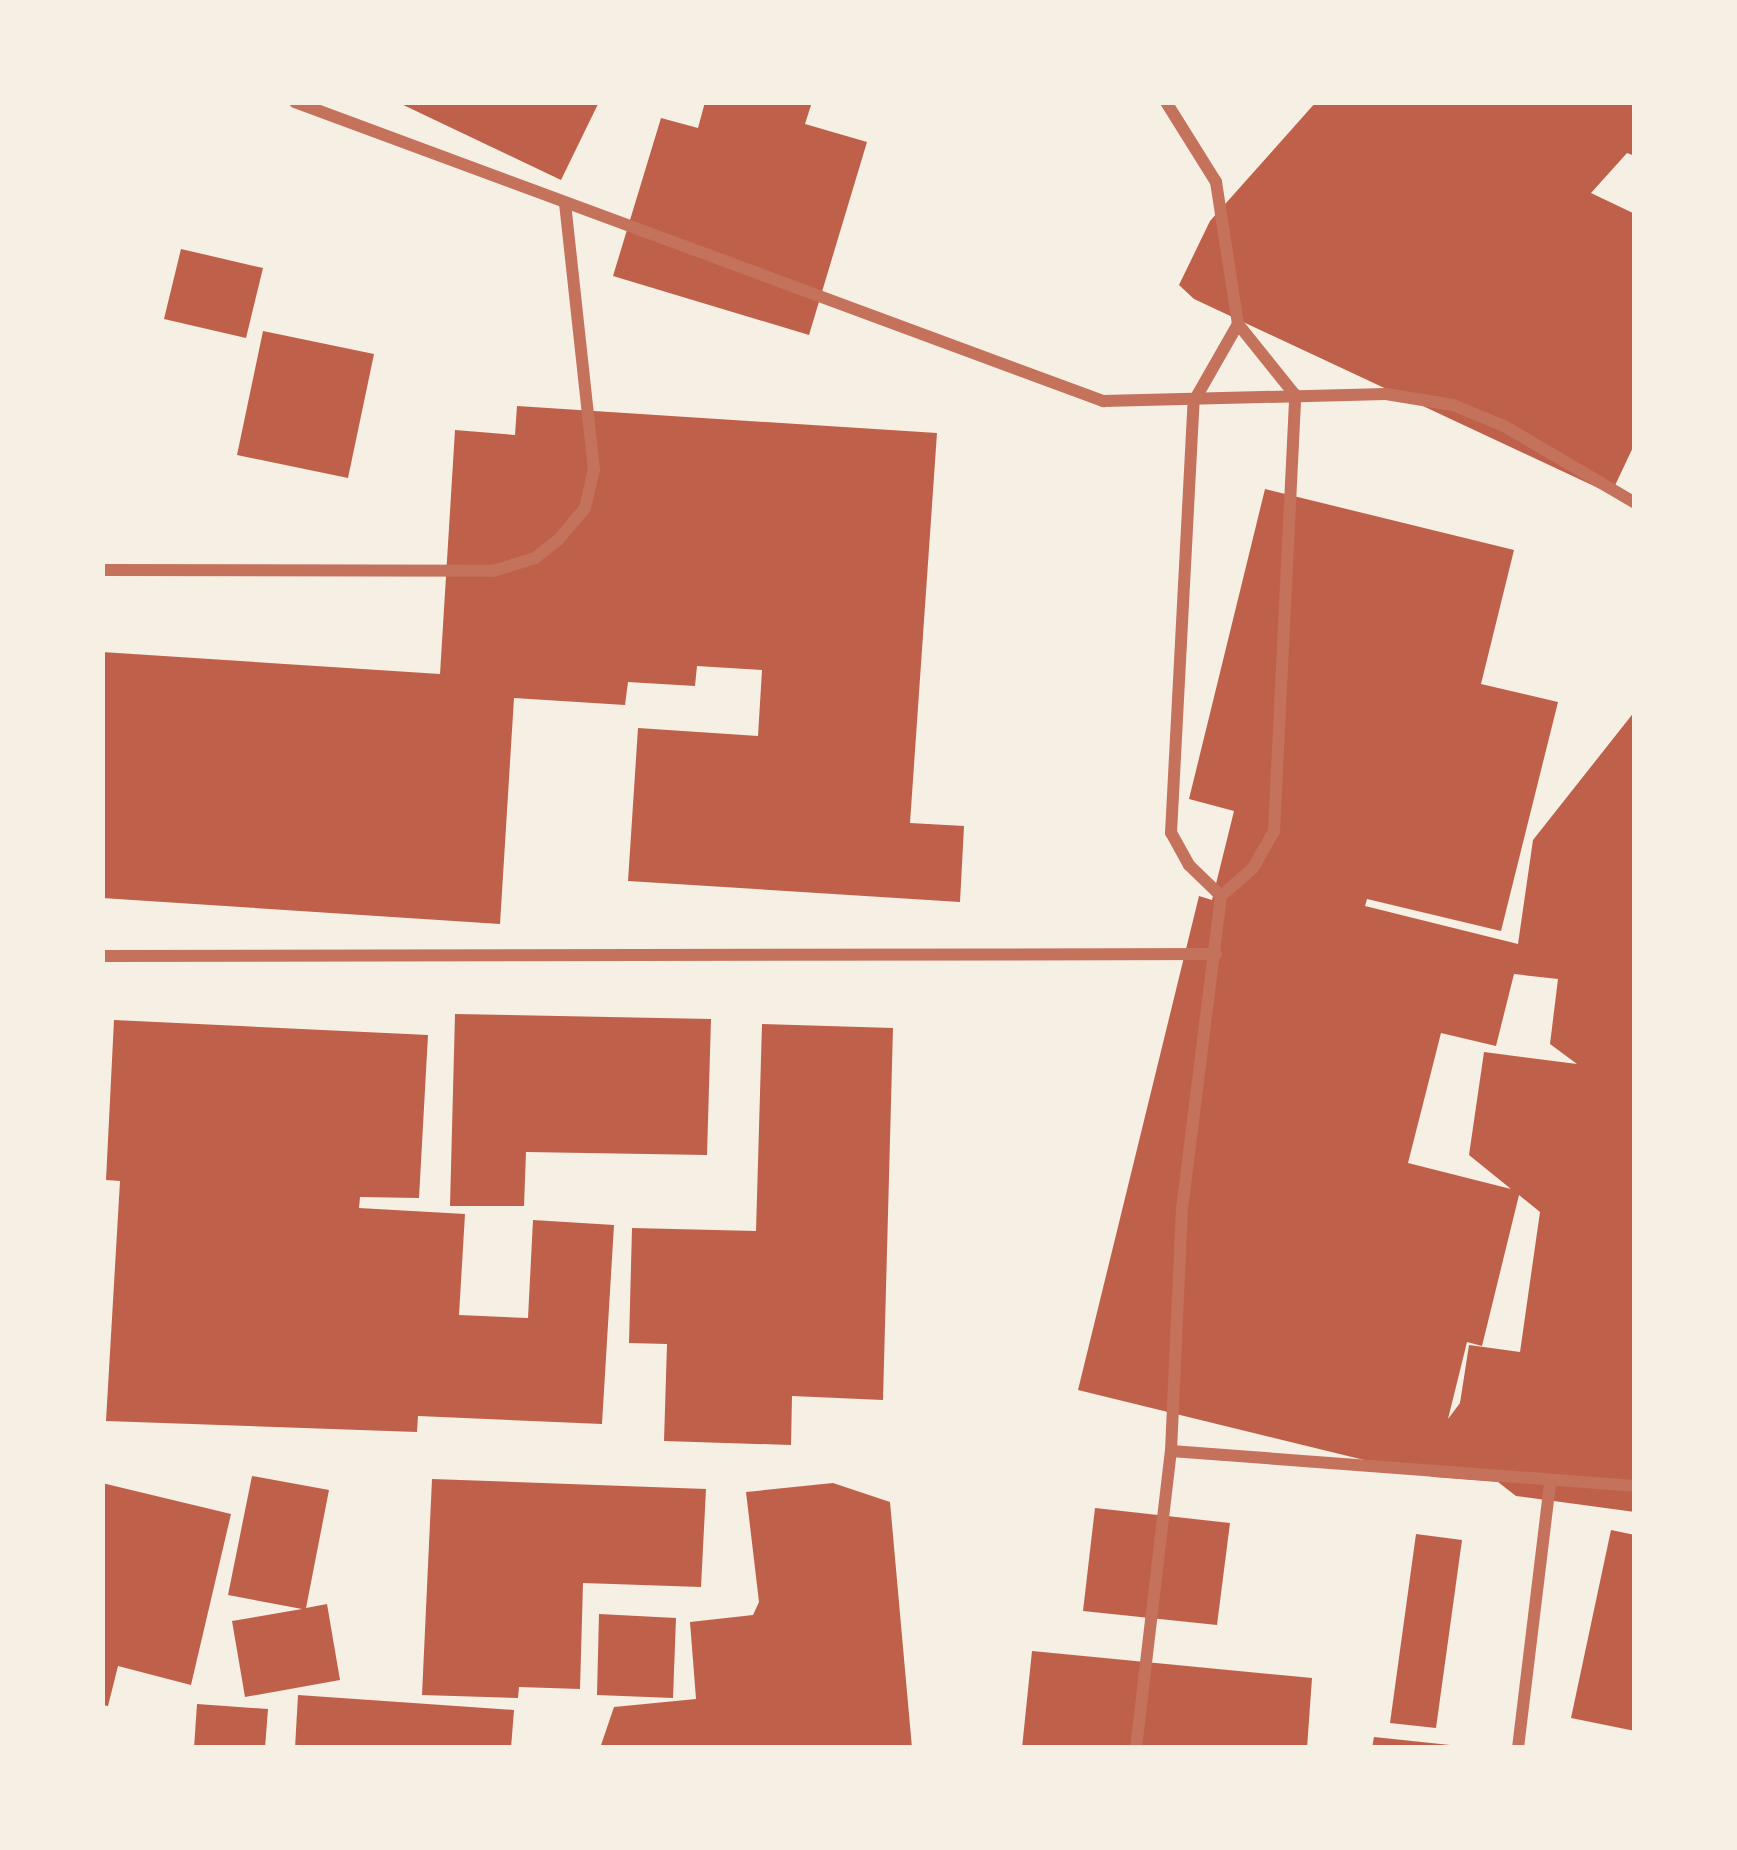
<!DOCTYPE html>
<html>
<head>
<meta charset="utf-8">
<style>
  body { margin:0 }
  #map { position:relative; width:1737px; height:1850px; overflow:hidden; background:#f6efe4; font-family:"DM Sans",sans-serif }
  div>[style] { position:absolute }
  .building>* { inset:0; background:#bf614a }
  .minor>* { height:12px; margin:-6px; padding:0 6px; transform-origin:6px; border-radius:6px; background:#c5725c }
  span { translate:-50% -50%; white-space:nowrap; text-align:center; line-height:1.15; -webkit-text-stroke:12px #f6efe4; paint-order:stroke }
  .frame { position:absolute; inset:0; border:105px solid #f6efe4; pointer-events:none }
</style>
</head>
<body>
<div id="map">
  <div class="building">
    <i style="clip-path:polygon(397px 102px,599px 102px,561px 180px)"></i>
    <i style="clip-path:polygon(705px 102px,812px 102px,805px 124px,867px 142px,809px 335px,613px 276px,661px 118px,698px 128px)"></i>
    <i style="clip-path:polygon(1316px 102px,1635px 102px,1635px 156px,1627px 153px,1591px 193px,1635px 214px,1635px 443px,1611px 494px,1194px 299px,1179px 285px,1210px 221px)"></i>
    <i style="clip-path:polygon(181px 249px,263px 268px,246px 338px,164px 319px)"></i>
    <i style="clip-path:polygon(263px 331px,374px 354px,348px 478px,237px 455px)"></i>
    <i style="clip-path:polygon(517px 406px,937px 433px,910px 823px,964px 826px,960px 902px,628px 881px,638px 728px,758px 736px,762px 670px,697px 666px,695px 686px,628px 682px,625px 705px,514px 698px,500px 924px,102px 898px,102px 652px,440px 674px,455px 430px,515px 435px)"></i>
    <i style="clip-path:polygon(evenodd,1265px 489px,1514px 550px,1481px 684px,1558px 702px,1501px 931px,1367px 899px,1365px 906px,1518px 944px,1533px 840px,1635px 711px,1635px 1512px,1516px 1496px,1498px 1482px,1434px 1477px,1078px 1390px,1199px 896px,1212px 900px,1234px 811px,1189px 799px,1265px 489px,1514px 974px,1558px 979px,1550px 1044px,1577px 1064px,1484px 1052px,1469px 1155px,1511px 1189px,1408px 1163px,1441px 1033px,1496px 1046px,1514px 974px,1265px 489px,1519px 1195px,1540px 1212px,1520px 1352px,1469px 1345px,1460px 1403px,1448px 1419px,1467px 1342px,1482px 1346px,1519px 1195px)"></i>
    <i style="clip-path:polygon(455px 1014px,711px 1019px,707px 1155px,526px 1152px,524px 1206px,450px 1206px)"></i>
    <i style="clip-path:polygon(114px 1020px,428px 1035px,419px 1198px,360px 1197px,359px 1208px,465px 1214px,459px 1315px,528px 1318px,533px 1220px,614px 1225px,602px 1424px,418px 1416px,417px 1432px,106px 1421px,120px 1181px,106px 1180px)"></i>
    <i style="clip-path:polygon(762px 1024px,893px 1028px,883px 1400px,792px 1396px,791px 1445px,664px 1441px,667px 1344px,629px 1343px,632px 1228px,756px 1231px)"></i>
    <i style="clip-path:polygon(252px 1476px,329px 1490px,306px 1608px,327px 1604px,340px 1680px,245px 1697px,232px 1621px,302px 1609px,228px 1595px)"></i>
    <i style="clip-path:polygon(432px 1479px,706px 1489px,701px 1587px,583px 1583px,580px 1689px,519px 1687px,518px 1698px,422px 1695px)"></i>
    <i style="clip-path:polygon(102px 1483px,231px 1514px,191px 1685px,118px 1666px,108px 1706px,102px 1705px)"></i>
    <i style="clip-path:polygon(833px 1483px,890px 1502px,912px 1748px,600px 1748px,614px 1707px,696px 1699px,690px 1622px,753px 1615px,759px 1602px,746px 1492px)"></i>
    <i style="clip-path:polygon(1095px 1508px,1230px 1523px,1217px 1625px,1083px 1611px)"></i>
    <i style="clip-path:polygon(1611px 1530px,1635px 1535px,1635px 1731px,1571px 1718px)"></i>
    <i style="clip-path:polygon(1416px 1534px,1462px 1540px,1436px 1728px,1390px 1723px)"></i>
    <i style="clip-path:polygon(599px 1614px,676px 1618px,673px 1698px,597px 1695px)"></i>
    <i style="clip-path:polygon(1032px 1651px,1312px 1678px,1307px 1748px,1022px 1748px)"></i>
    <i style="clip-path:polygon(298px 1695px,514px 1710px,511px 1748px,295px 1748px)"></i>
    <i style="clip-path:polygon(197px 1704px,268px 1709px,265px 1748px,194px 1748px)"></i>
    <i style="clip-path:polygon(1374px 1737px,1450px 1745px,1450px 1748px,1372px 1748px)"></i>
  </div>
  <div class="minor">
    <i style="left:295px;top:102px;width:862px;rotate:20.31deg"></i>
    <i style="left:1103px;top:401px;width:283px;rotate:-1.4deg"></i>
    <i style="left:1386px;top:394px;width:68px;rotate:9.3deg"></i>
    <i style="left:1453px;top:405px;width:55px;rotate:22.4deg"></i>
    <i style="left:1504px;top:426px;width:152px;rotate:30.4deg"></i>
    <i style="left:102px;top:570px;width:391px;rotate:0.1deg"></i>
    <i style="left:493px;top:571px;width:44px;rotate:-17.2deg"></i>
    <i style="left:535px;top:558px;width:29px;rotate:-38deg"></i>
    <i style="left:558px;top:540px;width:42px;rotate:-49.8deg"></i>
    <i style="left:585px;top:508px;width:39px;rotate:-77deg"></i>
    <i style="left:594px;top:470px;width:268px;rotate:-96.2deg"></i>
    <i style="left:1221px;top:896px;width:45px;rotate:-135.9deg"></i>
    <i style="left:1189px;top:865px;width:37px;rotate:-119deg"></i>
    <i style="left:1171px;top:833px;width:433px;rotate:-87deg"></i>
    <i style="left:1194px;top:401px;width:89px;rotate:-60.3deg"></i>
    <i style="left:102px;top:956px;width:1114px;rotate:-0.1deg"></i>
    <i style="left:1171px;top:1451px;width:465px;rotate:4.3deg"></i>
    <i style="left:1136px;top:1748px;width:299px;rotate:-83.3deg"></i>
    <i style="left:1171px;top:1451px;width:242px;rotate:-87.4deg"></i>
    <i style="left:1182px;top:1209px;width:315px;rotate:-82.9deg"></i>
    <i style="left:1221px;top:896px;width:43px;rotate:-41.2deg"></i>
    <i style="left:1253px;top:868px;width:43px;rotate:-60.4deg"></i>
    <i style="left:1274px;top:831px;width:437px;rotate:-87.2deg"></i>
    <i style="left:1295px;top:395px;width:91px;rotate:-128.8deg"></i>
    <i style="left:1238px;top:324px;width:144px;rotate:-98.8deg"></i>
    <i style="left:1216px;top:182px;width:94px;rotate:-122deg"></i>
    <i style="left:1518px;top:1748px;width:266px;rotate:-83.1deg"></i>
  </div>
  <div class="frame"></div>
</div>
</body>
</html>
